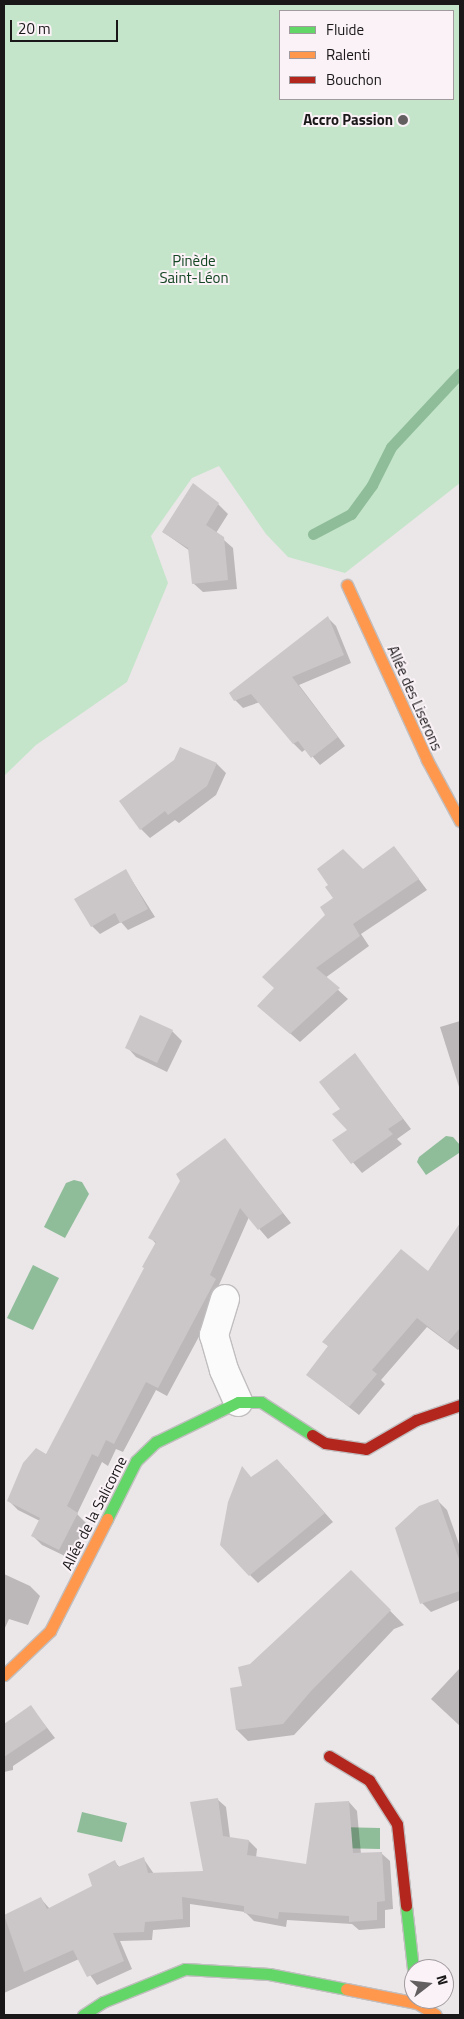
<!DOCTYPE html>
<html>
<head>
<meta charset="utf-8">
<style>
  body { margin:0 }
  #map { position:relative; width:464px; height:2019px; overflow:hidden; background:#ebe6e8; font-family:"Titillium Web",sans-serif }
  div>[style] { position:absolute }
  .green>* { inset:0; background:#c5e5ca }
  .water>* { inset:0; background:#8fbd9a }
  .shadow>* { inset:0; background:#0003 }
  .stream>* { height:11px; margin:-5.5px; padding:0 5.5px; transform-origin:5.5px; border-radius:5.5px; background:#8fbd9a }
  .building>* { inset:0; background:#cbc7c9 }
  .roads { filter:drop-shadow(1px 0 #c1bebf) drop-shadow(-1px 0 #c1bebf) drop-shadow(0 1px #c1bebf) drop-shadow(0 -1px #c1bebf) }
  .street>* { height:28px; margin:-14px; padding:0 14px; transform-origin:14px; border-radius:14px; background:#fcfbfc }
  .fast>* { height:11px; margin:-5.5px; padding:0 5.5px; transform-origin:5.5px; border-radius:5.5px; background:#63d668 }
  .slow>* { height:11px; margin:-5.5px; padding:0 5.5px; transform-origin:5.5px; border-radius:5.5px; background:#ff974d }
  .jam>* { height:11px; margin:-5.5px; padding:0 5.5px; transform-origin:5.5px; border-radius:5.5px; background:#b3261e }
  .dots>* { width:14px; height:14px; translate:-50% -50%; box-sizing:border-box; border:2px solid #faf2f6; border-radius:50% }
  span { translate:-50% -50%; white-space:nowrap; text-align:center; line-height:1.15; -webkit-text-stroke:4px #faf2f6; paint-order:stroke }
  .poi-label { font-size:15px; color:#1a1719; font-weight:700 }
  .right { translate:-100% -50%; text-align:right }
  .park-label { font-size:15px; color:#134623 }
  .street-label { font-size:15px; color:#1a1719 }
  .frame { position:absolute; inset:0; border:5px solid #1a1719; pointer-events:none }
  .legend { position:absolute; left:279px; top:10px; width:175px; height:90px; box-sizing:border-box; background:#faf2f6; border:1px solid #a09a9e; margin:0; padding:6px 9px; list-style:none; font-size:15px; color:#1a1719 }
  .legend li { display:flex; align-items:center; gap:10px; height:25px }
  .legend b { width:25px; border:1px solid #a09a9e }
  .north { position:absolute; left:404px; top:1959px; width:50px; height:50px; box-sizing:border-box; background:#faf2f6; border:1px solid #a09a9e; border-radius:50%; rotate:74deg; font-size:14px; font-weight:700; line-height:20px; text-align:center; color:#1a1719 }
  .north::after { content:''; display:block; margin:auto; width:18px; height:22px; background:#635f61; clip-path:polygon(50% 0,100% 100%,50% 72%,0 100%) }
  .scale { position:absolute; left:10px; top:20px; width:108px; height:22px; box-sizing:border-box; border:2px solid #1a1719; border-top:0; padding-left:6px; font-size:15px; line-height:18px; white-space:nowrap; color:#1a1719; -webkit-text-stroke:4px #faf2f6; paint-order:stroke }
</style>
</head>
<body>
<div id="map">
  <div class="green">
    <i style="clip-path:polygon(evenodd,4px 4px,460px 4px,460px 483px,345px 573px,288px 557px,266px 534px,219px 466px,192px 478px,151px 536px,168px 583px,127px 682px,36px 745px,4px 776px,4px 4px,280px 11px,453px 11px,453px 99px,280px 99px,280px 11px)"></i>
  </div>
  <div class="water">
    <i style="clip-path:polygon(446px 1136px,453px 1137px,460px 1145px,459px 1153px,426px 1175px,417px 1162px,419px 1157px)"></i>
    <i style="clip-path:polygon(74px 1180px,82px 1182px,89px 1194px,65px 1238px,44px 1227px,66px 1183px)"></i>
    <i style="clip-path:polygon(33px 1265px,59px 1278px,33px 1330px,7px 1318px)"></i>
    <i style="clip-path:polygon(82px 1812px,127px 1823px,122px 1842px,77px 1832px)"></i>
    <i style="clip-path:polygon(337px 1827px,380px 1828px,380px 1849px,336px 1848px)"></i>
  </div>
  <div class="shadow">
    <i style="clip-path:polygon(218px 504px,228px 514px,216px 533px,233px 548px,237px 589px,203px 592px,193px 583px,190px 551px,163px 532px)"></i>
    <i style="clip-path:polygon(328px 618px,336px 626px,351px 663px,299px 685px,345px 746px,320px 765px,306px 749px,302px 752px,294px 744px,260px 702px,243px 708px,235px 700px)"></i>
    <i style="clip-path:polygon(181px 748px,217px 764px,226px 773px,216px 795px,179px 823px,175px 820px,150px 838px,141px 829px)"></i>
    <i style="clip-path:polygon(394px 847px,427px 890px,361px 934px,369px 946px,325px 978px,348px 999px,300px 1042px,259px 1006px,275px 988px,327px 915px,334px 898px,363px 870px)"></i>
    <i style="clip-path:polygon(126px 871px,155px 917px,128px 930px,121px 922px,100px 934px,92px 926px)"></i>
    <i style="clip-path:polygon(460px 1021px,460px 1090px,440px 1027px)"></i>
    <i style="clip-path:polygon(172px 1031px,182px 1041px,167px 1072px,136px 1057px,127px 1047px)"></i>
    <i style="clip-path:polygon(355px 1055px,411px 1129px,397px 1139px,402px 1144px,362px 1173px,334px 1140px,349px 1130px,342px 1110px)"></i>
    <i style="clip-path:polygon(225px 1140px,291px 1223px,268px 1239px,249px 1217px,219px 1285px,224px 1290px,167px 1396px,156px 1390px,123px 1452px,116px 1449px,108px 1466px,102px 1462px,77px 1514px,87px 1524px,69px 1558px,42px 1545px,33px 1536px,40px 1521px,18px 1510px,8px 1500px,47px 1456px,145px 1269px,156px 1244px,150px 1237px)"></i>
    <i style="clip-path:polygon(460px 1225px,460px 1348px,458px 1350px,427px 1327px,381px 1380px,385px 1384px,359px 1415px,308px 1375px,329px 1347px,324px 1342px,428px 1272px)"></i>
    <i style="clip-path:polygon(286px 1469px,333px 1522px,258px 1583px,250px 1575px,252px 1478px)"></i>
    <i style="clip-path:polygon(438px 1501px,447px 1510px,460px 1547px,460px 1600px,431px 1612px,421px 1602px)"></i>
    <i style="clip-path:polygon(351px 1571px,404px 1625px,394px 1629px,294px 1735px,248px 1741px,237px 1730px,243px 1687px,251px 1665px)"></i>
    <i style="clip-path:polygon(4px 1574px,30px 1586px,40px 1596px,28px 1625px,9px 1619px,4px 1630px)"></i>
    <i style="clip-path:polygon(460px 1668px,460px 1726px,431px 1699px)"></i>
    <i style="clip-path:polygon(31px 1707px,55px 1738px,13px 1766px,13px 1770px,4px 1772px,4px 1725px)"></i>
    <i style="clip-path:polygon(217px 1799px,226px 1807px,230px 1838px,249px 1841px,257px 1849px,256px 1858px,307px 1866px,349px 1802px,357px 1811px,361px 1854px,381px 1853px,390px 1861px,393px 1909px,385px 1910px,385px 1928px,359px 1930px,352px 1924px,287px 1920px,286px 1927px,254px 1921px,245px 1912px,190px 1904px,190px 1927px,153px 1930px,152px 1940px,120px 1941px,132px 1969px,97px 1985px,79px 1959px,4px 1993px,4px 1916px,41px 1899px,50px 1909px,94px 1887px,115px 1862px,120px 1868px,143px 1858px,154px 1874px,204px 1872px)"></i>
  </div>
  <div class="stream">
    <i style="left:313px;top:534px;width:43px;rotate:-27.8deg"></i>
    <i style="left:351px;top:514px;width:36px;rotate:-54deg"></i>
    <i style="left:372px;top:485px;width:42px;rotate:-63.4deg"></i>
    <i style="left:391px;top:447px;width:101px;rotate:-47deg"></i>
  </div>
  <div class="building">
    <i style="clip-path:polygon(193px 483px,219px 503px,206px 525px,224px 537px,228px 580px,192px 584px,188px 548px,162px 532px)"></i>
    <i style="clip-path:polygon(328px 616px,344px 655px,292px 677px,338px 737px,311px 758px,298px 741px,293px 744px,251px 694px,234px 701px,229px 693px)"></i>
    <i style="clip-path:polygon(180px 747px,217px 763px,207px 786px,168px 815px,165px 811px,140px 830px,119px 801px,174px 760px)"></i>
    <i style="clip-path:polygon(394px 846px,419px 879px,353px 924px,360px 936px,316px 968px,340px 988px,290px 1034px,257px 1006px,274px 988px,262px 977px,325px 915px,320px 907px,333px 898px,325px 887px,328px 885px,317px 869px,343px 849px,363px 869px)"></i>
    <i style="clip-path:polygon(126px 869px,148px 909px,120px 923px,115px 913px,91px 927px,74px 899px)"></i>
    <i style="clip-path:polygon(140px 1015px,173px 1030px,157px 1063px,125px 1048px)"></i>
    <i style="clip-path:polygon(355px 1053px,403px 1119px,388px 1129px,393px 1134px,351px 1164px,332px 1140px,347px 1130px,332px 1114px,340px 1109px,319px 1082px)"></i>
    <i style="clip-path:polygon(225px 1138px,283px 1213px,258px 1230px,240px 1208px,210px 1275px,216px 1279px,158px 1388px,146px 1382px,114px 1444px,106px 1440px,98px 1457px,92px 1454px,67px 1506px,78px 1513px,59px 1550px,31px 1536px,40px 1518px,7px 1501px,23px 1463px,36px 1448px,46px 1454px,144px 1268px,142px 1267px,156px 1242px,148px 1238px,180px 1181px,176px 1174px)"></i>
    <i style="clip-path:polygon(460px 1223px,460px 1328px,448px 1342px,417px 1318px,372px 1370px,377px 1374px,349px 1407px,306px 1375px,328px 1346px,322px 1342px,401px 1249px,428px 1271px)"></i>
    <i style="clip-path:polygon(277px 1459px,325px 1513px,249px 1576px,220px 1545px,228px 1502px,242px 1466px,251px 1477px)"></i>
    <i style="clip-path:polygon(438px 1499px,460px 1562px,460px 1591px,420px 1604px,395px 1528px,419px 1506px)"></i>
    <i style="clip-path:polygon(351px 1570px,391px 1610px,311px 1691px,283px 1724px,236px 1730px,230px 1688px,242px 1686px,238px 1667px,250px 1664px)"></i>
    <i style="clip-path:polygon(31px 1705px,47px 1728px,4px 1757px,4px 1724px)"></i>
    <i style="clip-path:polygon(218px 1798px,223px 1836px,249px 1840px,247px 1855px,306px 1864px,315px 1803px,349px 1801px,353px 1853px,382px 1852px,385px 1901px,377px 1902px,377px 1920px,349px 1922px,349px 1916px,279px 1912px,278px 1919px,244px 1913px,244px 1906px,182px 1897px,183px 1919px,145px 1922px,144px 1932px,113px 1933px,124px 1961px,87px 1977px,73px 1950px,24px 1972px,4px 1915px,41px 1897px,47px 1909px,92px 1886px,88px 1874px,115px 1860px,118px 1867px,144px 1857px,148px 1873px,203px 1871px,190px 1802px)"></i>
  </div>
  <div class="roads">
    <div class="street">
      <i style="left:225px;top:1299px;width:38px;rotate:107deg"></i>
      <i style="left:214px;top:1335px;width:36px;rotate:74deg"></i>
      <i style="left:224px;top:1370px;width:35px;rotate:66deg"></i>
    </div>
    <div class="fast">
      <i style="left:107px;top:1519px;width:65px;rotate:-63.4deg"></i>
      <i style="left:136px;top:1461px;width:28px;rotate:-44deg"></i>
      <i style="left:156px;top:1442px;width:91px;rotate:-26deg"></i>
      <i style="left:238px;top:1402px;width:23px"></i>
      <i style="left:261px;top:1402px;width:61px;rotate:32.9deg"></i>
      <i style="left:406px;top:1906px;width:71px;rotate:83.6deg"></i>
      <i style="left:83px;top:2015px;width:24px;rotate:-33deg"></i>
      <i style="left:103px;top:2002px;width:88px;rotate:-21.9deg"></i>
      <i style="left:185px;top:1969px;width:84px;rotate:3.4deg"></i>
      <i style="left:269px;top:1974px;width:78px;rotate:11deg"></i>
    </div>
    <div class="slow">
      <i style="left:347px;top:585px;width:192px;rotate:65.4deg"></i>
      <i style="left:427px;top:760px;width:69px;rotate:61.6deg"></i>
      <i style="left:4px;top:1675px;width:64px;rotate:-43.7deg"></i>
      <i style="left:50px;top:1631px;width:126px;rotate:-63deg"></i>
      <i style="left:346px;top:1989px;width:72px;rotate:11.2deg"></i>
      <i style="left:417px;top:2003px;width:22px;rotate:32deg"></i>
    </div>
    <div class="jam">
      <i style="left:312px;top:1435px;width:15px;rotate:32deg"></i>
      <i style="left:325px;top:1443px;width:41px;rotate:8.3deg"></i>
      <i style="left:366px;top:1449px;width:58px;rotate:-30.1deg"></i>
      <i style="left:416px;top:1420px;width:46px;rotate:-18.8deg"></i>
      <i style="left:329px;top:1756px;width:47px;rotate:31deg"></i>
      <i style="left:369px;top:1780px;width:52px;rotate:57.5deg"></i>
      <i style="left:397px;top:1824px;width:82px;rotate:83.7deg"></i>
    </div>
  </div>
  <div class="dots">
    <i style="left:403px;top:120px;background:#635f61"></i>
  </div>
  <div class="poi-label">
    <span class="right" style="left:393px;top:120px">Accro Passion</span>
  </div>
  <div class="park-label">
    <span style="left:194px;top:269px">Pinède<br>Saint-Léon</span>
  </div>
  <div class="street-label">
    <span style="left:415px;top:698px;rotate:66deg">Allée des Liserons</span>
    <span style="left:94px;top:1513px;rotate:-63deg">Allée de la Salicorne</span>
  </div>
  <div class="frame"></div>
  <ul class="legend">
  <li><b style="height:6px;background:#63d668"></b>Fluide</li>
  <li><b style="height:6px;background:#ff974d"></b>Ralenti</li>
  <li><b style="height:6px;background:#b3261e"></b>Bouchon</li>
  </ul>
  <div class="north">N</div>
  <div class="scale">20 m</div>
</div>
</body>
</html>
